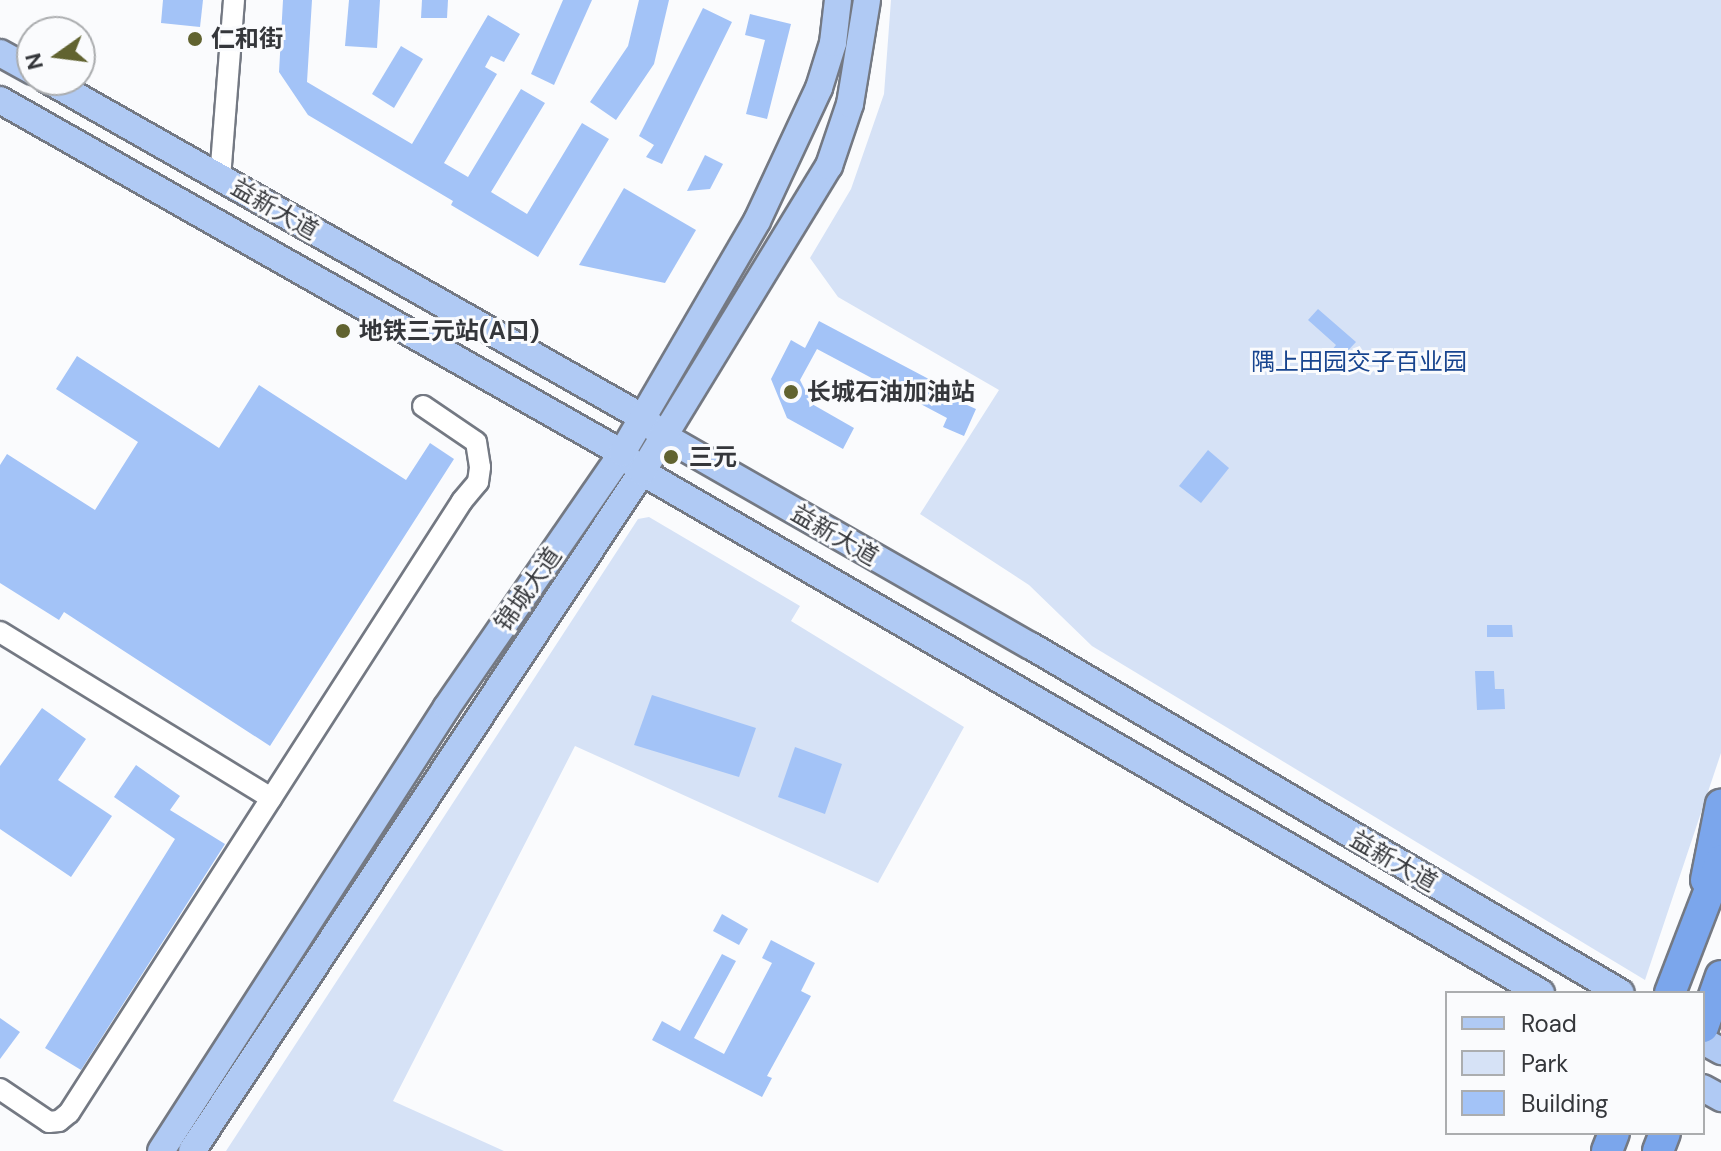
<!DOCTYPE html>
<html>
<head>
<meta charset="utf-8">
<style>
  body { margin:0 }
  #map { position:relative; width:1721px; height:1151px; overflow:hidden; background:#fafbfd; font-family:"DM Sans","Noto Sans SC",sans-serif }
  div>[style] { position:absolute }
  .green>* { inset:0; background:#d6e2f6 }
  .building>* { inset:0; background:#a3c3f7 }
  .roads { filter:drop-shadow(2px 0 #747983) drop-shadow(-2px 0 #747983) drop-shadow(0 2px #747983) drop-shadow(0 -2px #747983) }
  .minor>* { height:20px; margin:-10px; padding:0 10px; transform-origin:10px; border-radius:10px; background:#fff }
  .major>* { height:26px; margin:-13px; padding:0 13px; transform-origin:13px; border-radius:13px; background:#b0caf4 }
  .highway>* { height:30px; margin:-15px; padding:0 15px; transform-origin:15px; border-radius:15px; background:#7ba6ec }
  .dots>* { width:22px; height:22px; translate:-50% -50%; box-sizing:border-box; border:4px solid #fafbfd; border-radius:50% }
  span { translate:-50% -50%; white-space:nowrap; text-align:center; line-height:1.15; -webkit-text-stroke:6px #fafbfd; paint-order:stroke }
  .poi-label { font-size:24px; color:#35373b; font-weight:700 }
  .left { translate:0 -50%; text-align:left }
  .street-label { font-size:24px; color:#35373b }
  .park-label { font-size:24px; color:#18458f }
  .legend { position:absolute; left:1445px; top:991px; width:260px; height:144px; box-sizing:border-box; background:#fafbfd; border:2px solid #abadaf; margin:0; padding:10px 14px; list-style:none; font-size:24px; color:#35373b }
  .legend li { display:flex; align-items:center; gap:16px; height:40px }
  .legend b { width:40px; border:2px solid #abadaf }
  .north { position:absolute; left:16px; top:16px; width:80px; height:80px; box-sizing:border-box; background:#fafbfd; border:2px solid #abadaf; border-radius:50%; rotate:256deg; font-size:22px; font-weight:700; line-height:32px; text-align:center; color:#35373b }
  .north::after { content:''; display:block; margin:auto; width:28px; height:36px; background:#616330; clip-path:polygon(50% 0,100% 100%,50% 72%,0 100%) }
</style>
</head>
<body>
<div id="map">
  <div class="green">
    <i style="clip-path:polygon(891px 0,1721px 0,1721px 753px,1645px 980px,1092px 646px,1029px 585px,920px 514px,999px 390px,838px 297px,810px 258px,851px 189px,884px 94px)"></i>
    <i style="clip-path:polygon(649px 517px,800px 606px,791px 621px,964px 727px,878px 883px,575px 746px,393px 1101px,504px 1151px,226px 1151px,638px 519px)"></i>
  </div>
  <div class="building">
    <i style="clip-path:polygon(163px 0,203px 0,200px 27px,161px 23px)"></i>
    <i style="clip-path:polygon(283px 0,312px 0,307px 82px,412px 144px,488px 15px,520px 34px,504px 62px,491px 56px,485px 67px,497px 74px,444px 163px,468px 177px,521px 89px,545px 103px,491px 192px,527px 214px,582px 123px,609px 139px,538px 257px,451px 205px,453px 201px,308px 115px,279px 72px)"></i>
    <i style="clip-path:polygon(349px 0,380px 0,377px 48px,345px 46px)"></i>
    <i style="clip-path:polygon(422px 0,448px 0,447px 18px,421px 18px)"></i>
    <i style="clip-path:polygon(563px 0,592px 0,554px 85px,531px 74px)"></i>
    <i style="clip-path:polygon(639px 0,669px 0,654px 64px,616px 120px,590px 102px,628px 46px)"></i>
    <i style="clip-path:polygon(703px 8px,732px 22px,662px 164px,646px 157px,654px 145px,639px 136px)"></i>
    <i style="clip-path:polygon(750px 14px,791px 24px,767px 119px,746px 114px,765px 40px,745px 35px)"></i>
    <i style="clip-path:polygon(401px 46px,423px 59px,394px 108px,372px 94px)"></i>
    <i style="clip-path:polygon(705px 155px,723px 164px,710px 189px,687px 191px)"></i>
    <i style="clip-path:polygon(624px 188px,696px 230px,665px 283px,579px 265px)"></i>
    <i style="clip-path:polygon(1318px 309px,1356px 342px,1340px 359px,1331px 351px,1336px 345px,1308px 320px)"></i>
    <i style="clip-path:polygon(819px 321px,942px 386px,938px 392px,976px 409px,964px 436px,943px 427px,947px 418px,817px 349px,800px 380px,812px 404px,854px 428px,843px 449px,787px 418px,771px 379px,791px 340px,805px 348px)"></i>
    <i style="clip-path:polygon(77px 356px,219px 448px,259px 385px,406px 480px,430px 443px,454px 459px,270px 746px,64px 612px,59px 620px,0 583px,0 465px,7px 454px,95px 510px,138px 442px,56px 389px)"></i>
    <i style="clip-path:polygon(1208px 450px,1229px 468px,1201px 503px,1179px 486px)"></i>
    <i style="clip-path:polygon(1487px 625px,1512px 625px,1513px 637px,1487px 637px)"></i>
    <i style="clip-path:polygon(1475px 671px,1494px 671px,1495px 689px,1504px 689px,1505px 709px,1477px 710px)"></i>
    <i style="clip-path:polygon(652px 695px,756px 728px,739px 777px,634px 745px)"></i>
    <i style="clip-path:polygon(42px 708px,86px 739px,58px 780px,112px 816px,71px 877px,0 829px,0 766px)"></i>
    <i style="clip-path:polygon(795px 747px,842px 764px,825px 814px,778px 797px)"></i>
    <i style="clip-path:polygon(136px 765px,180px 796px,170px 810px,225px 844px,81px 1070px,45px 1048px,175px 839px,114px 797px)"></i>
    <i style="clip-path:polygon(722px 914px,748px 929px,739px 945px,713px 931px)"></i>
    <i style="clip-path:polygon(771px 940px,815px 963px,801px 991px,811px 996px,767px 1076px,772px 1078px,762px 1097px,652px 1040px,662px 1021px,680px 1031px,722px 954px,736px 961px,694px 1038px,724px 1054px,772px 963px,762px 958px)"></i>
    <i style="clip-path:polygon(0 1018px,20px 1032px,0 1059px)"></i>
  </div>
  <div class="roads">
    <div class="minor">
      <i style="left:220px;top:178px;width:179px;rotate:-85.5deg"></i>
      <i style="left:0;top:632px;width:318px;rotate:31.5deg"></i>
      <i style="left:0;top:1089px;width:59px;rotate:34deg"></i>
      <i style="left:49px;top:1122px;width:10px;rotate:-6deg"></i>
      <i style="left:59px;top:1121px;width:13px;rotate:-39deg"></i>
      <i style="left:69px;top:1113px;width:727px;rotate:-57.29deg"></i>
      <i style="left:462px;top:501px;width:25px;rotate:-50deg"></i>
      <i style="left:478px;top:482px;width:15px;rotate:-82deg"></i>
      <i style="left:480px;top:467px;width:25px;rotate:-99deg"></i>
      <i style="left:476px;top:442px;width:64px;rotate:-145.8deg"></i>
    </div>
    <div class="major">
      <i style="left:0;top:53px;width:37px;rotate:29deg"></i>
      <i style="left:48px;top:80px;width:683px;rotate:29.57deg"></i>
      <i style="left:642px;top:417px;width:27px;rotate:42deg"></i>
      <i style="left:662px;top:435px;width:425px;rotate:29.8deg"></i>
      <i style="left:1031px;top:646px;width:684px;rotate:30.46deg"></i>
      <i style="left:0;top:100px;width:715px;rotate:29.58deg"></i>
      <i style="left:622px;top:453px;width:28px;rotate:44deg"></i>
      <i style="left:642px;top:472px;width:1039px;rotate:30.09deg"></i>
      <i style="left:1703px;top:1041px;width:21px;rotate:29deg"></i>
      <i style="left:1703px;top:1088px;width:21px;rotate:29deg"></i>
      <i style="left:161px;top:1151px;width:528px;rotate:-57.21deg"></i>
      <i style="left:447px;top:707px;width:308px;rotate:-55.4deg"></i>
      <i style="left:622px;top:453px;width:268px;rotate:-59.8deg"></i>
      <i style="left:757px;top:221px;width:147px;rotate:-65deg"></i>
      <i style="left:819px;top:88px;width:47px;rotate:-72.7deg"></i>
      <i style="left:833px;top:43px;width:43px;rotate:-83.4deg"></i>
      <i style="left:192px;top:1151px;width:815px;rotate:-56.47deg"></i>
      <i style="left:642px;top:472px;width:359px;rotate:-58.6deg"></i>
      <i style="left:829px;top:166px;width:65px;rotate:-71.3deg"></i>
      <i style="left:850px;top:104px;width:105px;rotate:-80.7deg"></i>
    </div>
    <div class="highway">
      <i style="left:1706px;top:880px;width:77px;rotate:-78.8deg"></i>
      <i style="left:1670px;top:993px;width:142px;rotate:-68.9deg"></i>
      <i style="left:1703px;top:1027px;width:54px;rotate:-70.6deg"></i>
      <i style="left:1607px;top:1151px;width:19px;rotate:-69deg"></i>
      <i style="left:1658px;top:1151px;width:19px;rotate:-69deg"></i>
    </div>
  </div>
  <div class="dots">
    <i style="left:195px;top:39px;background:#616330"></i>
    <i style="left:343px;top:331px;background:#616330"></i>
    <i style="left:791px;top:392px;background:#616330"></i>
    <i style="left:671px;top:457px;background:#616330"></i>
  </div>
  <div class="poi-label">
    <span class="left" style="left:211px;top:39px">仁和街</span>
    <span class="left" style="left:359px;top:331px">地铁三元站(A口)</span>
    <span class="left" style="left:807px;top:392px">长城石油加油站</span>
    <span class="left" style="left:689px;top:457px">三元</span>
  </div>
  <div class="street-label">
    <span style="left:275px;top:209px;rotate:30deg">益新大道</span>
    <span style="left:835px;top:535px;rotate:30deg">益新大道</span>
    <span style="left:528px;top:589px;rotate:-55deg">锦城大道</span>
    <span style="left:1394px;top:861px;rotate:30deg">益新大道</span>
  </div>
  <div class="park-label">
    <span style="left:1359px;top:362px">隅上田园交子百业园</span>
  </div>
  <ul class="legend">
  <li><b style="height:10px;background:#b0caf4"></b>Road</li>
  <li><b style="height:22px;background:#d6e2f6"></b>Park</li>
  <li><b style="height:22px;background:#a3c3f7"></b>Building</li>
  </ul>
  <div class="north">N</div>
</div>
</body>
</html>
